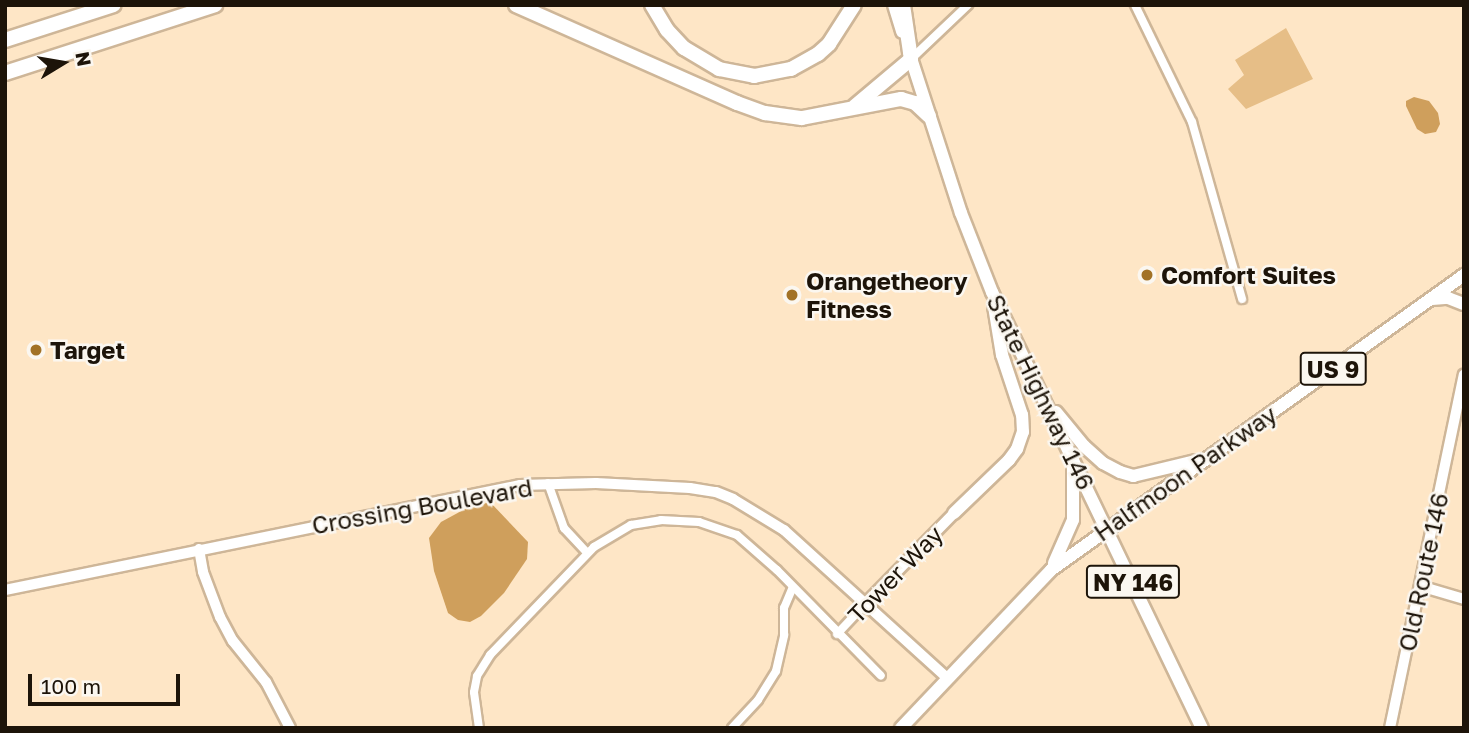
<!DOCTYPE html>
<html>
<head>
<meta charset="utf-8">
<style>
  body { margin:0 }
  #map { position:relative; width:1469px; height:733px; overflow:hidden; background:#fee6c6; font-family:"Golos Text",sans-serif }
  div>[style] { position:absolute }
  .green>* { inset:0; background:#e6be87 }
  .water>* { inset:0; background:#cf9f5c }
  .roads { filter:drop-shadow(2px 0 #ceb698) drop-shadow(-2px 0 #ceb698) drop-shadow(0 2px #ceb698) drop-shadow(0 -2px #ceb698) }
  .street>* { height:8px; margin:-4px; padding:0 4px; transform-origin:4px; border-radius:4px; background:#fff }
  .secondary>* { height:10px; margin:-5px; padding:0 5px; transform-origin:5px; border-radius:5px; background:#fff }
  .primary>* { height:12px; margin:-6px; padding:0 6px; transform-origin:6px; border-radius:6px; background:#fff }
  .highway>* { height:14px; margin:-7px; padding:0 7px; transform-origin:7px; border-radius:7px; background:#fff }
  .dots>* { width:19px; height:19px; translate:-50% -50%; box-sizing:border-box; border:4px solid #fbf7f0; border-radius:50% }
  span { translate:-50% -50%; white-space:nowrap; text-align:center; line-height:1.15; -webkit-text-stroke:5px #fbf7f0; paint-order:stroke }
  .shield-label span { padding:2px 5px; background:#fbf7f0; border:2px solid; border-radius:5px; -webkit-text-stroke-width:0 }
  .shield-label { font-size:23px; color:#1d1409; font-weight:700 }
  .poi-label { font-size:24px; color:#1d1409; font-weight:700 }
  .left { translate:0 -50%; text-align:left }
  .street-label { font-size:24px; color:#1d1409 }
  .frame { position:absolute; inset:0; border:7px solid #1d1409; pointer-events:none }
  .north { position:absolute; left:28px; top:28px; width:70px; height:70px; -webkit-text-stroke:5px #fbf7f0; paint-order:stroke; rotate:79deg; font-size:19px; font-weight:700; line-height:28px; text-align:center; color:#1d1409 }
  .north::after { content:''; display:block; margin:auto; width:24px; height:32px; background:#1d1409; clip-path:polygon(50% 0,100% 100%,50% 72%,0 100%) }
  .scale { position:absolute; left:28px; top:674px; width:152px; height:32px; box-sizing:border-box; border:4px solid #1d1409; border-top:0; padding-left:9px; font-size:21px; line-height:24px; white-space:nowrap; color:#1d1409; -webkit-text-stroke:5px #fbf7f0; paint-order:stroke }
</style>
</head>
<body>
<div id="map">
  <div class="green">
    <i style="clip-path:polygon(1286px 28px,1313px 79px,1246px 109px,1228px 89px,1244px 75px,1235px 60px)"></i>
  </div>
  <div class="water">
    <i style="clip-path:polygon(1414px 97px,1429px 101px,1438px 113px,1440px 124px,1436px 132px,1425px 134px,1417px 129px,1406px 106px,1406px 101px)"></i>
    <i style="clip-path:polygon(490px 502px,528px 542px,527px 559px,504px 593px,481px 616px,470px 622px,458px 620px,448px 613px,434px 571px,429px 538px,441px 522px,465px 509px)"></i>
  </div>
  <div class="roads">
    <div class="street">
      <i style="left:1135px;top:5px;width:130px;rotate:64deg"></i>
      <i style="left:1192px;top:122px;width:184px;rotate:74.2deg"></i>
      <i style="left:911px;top:59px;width:79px;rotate:-43.5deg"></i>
      <i style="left:548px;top:483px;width:48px;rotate:70.4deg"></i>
      <i style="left:564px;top:528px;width:34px;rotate:47deg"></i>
      <i style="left:837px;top:634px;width:42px;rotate:-46.9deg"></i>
      <i style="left:479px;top:728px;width:36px;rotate:-98deg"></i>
      <i style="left:474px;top:692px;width:16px;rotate:-79deg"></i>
      <i style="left:477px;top:676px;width:25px;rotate:-58deg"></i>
      <i style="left:490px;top:655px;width:150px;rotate:-46.1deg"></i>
      <i style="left:594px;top:547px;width:43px;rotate:-30.7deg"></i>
      <i style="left:631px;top:525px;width:30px;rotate:-9deg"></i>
      <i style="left:661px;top:520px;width:38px;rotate:3deg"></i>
      <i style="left:699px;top:522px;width:40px;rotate:18.9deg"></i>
      <i style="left:737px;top:535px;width:53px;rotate:41.2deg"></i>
      <i style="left:777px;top:570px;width:148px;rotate:45.5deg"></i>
      <i style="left:732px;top:728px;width:38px;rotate:-47deg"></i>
      <i style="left:758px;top:700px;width:34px;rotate:-58deg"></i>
      <i style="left:776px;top:671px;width:37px;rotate:-77deg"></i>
      <i style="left:784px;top:635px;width:27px;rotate:-90deg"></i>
      <i style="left:784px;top:608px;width:21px;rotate:-67deg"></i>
    </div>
    <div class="secondary">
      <i style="left:199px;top:549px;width:23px;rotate:80deg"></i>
      <i style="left:203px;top:572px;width:48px;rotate:69.3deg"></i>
      <i style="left:220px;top:617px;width:27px;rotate:62deg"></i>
      <i style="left:233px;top:641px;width:53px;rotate:51.2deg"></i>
      <i style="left:266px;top:682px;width:52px;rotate:62.4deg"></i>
      <i style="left:1420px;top:586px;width:46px;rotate:16.5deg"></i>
      <i style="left:5px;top:590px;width:526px;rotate:-11.52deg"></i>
      <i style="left:520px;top:485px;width:76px;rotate:-1.5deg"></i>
      <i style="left:596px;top:483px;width:94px;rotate:3deg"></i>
      <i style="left:690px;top:488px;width:26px;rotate:9deg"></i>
      <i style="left:716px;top:492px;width:18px;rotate:22deg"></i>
      <i style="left:733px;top:499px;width:60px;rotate:31.3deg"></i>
      <i style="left:784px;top:530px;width:219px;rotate:42.2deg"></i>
      <i style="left:866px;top:603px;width:126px;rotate:-45.6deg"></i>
      <i style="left:1390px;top:728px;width:361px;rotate:-78.2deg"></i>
    </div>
    <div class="primary">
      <i style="left:894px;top:5px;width:28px;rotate:73deg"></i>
      <i style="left:909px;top:52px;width:169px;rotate:72.1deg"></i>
      <i style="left:961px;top:213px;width:85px;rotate:68.6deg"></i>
      <i style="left:992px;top:292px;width:484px;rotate:64.3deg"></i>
      <i style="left:1432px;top:299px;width:16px;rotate:-4deg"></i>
      <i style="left:1448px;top:298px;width:17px;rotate:21deg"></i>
      <i style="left:1056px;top:412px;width:44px;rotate:50.5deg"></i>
      <i style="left:1084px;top:446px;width:25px;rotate:42deg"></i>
      <i style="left:1103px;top:463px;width:19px;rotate:28deg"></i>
      <i style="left:1120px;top:472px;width:14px;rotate:17deg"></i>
      <i style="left:1133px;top:476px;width:65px;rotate:-13.4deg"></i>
      <i style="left:954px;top:513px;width:76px;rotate:-43.9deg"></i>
      <i style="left:1009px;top:460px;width:14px;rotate:-54deg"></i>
      <i style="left:1017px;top:449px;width:18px;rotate:-71deg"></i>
      <i style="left:1023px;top:432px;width:17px;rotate:-93deg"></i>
      <i style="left:1022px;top:415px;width:63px;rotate:-108.4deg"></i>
      <i style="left:1002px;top:355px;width:50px;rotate:-99.3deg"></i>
      <i style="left:1054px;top:563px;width:47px;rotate:-66.2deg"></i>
      <i style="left:1073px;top:520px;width:60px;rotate:-90deg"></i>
      <i style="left:901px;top:728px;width:218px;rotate:-46.5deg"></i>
      <i style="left:1051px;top:570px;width:508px;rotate:-35.54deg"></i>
    </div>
    <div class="highway">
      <i style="left:516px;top:5px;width:242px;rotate:23.9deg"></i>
      <i style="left:737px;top:103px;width:30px;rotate:20deg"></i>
      <i style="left:765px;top:113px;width:37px;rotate:8deg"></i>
      <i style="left:802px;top:118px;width:101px;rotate:-10.9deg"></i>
      <i style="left:901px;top:99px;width:15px;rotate:16deg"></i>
      <i style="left:915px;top:103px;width:19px;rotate:43deg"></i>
      <i style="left:652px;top:5px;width:29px;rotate:59deg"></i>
      <i style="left:667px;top:30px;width:25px;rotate:47deg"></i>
      <i style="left:684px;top:48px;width:41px;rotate:31deg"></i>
      <i style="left:719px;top:69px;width:36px;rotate:11deg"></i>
      <i style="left:754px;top:76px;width:38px;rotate:-11deg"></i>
      <i style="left:791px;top:69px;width:31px;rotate:-29deg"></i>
      <i style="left:818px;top:54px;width:15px;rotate:-42deg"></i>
      <i style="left:829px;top:44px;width:46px;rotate:-57.3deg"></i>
      <i style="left:5px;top:40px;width:114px;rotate:-17.8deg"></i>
      <i style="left:5px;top:73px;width:221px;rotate:-17.9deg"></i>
      <i style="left:855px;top:106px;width:73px;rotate:-40deg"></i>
      <i style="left:911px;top:59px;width:55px;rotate:-98.4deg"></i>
    </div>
  </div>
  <div class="dots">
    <i style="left:1147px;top:275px;background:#a27226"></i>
    <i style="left:792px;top:295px;background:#a27226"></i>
    <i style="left:36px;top:350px;background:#a27226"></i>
  </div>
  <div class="shield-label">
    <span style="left:1333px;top:369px">US 9</span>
    <span style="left:1133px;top:582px">NY 146</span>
  </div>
  <div class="poi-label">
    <span class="left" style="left:1161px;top:275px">Comfort Suites</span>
    <span class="left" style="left:806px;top:295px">Orangetheory<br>Fitness</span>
    <span class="left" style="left:50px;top:350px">Target</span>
  </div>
  <div class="street-label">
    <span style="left:1041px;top:392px;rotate:64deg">State Highway 146</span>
    <span style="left:1185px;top:473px;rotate:-35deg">Halfmoon Parkway</span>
    <span style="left:422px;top:506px;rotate:-10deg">Crossing Boulevard</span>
    <span style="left:1423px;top:572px;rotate:-78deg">Old Route 146</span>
    <span style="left:895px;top:574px;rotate:-46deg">Tower Way</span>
  </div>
  <div class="frame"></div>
  <div class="north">N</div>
  <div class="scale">100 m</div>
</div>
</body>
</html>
